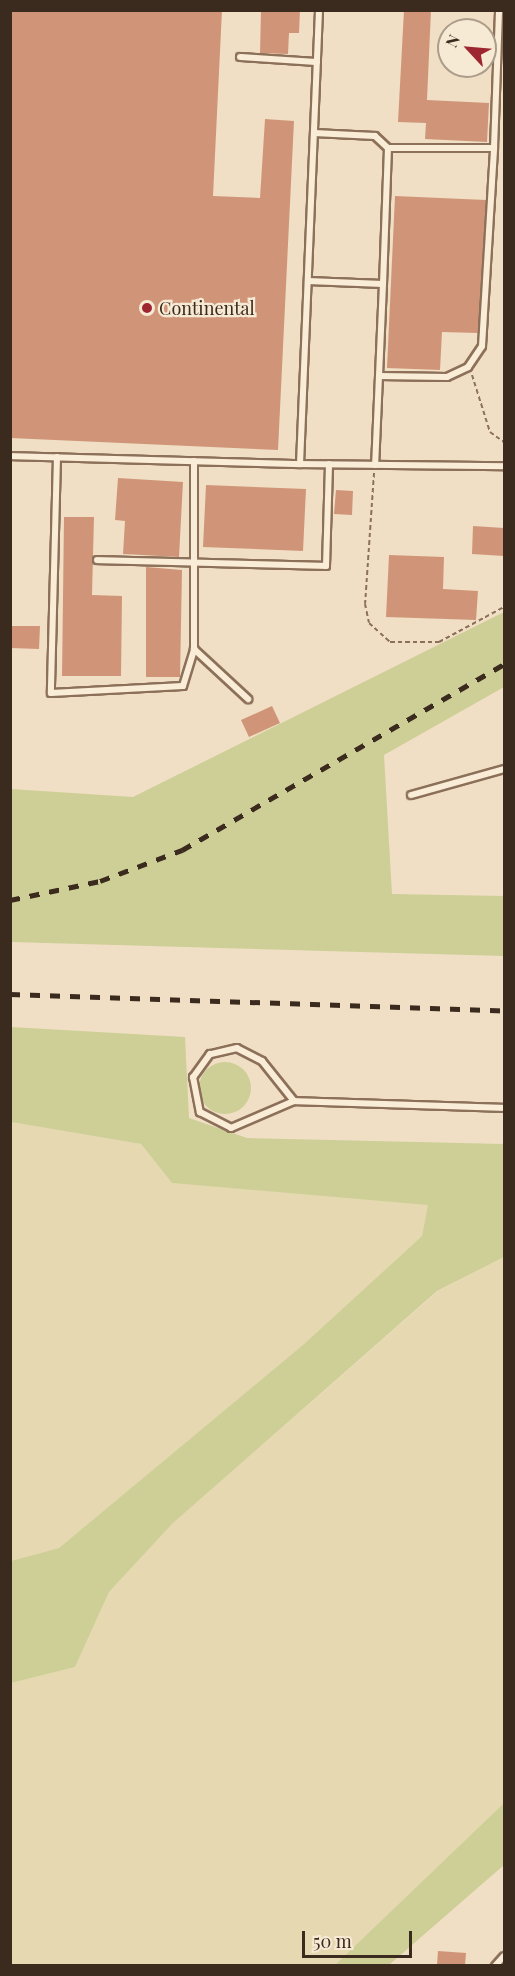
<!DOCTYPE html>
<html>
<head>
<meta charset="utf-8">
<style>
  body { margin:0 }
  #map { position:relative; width:515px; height:1976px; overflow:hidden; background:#f0dfc4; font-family:"Playfair Display",serif }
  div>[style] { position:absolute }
  .farmland>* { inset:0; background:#e6d9b1 }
  .green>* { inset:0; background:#cdcf97 }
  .round { border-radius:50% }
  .building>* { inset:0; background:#d09578 }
  .path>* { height:2px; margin-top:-1px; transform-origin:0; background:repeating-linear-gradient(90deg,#8c7059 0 4.5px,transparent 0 7.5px) }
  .roads { filter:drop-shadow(2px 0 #8c7059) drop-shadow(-2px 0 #8c7059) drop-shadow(0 2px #8c7059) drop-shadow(0 -2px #8c7059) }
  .lane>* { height:6px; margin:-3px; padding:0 3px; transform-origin:3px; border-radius:3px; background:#faedd7 }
  .rail>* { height:4.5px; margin-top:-2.25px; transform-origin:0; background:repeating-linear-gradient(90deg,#3b2a1e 0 10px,transparent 0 20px) }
  .dots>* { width:16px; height:16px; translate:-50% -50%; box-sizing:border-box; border:3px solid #f7ead4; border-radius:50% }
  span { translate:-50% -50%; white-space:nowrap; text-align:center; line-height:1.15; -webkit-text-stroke:4.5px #f7ead4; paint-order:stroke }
  .poi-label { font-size:18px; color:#3b2a1e }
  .left { translate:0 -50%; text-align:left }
  .frame { position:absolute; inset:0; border:12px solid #3b2a1e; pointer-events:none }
  .north { position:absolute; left:437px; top:18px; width:60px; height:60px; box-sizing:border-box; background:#f7ead4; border:2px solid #ac9d8b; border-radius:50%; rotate:296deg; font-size:16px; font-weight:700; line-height:24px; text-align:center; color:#3b2a1e }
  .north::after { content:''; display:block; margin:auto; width:21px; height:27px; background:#9e2631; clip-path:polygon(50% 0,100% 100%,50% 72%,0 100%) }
  .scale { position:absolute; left:302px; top:1931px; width:110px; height:27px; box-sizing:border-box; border:3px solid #3b2a1e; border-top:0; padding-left:8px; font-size:18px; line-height:21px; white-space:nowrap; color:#3b2a1e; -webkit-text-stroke:4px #f7ead4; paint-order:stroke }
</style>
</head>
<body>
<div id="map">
  <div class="farmland">
    <i style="clip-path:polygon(11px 1122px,141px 1144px,172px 1183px,429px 1204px,422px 1236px,304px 1344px,59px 1548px,11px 1561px)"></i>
    <i style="clip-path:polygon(504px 1257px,504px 1803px,335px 1965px,11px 1966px,11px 1683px,75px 1667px,109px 1592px,172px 1524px,438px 1291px)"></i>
  </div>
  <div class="green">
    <i style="clip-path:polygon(504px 612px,504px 687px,384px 755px,392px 894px,504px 896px,504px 956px,11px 942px,11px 789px,133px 797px)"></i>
    <i style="clip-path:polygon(11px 1027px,185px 1037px,189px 1118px,247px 1138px,504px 1144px,504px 1257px,437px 1291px,172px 1524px,109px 1592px,75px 1667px,11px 1683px,11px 1561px,59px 1548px,304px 1344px,422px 1236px,428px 1205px,172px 1183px,141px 1144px,11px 1122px)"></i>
    <i class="round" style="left:199px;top:1062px;width:52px;height:52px"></i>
    <i style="clip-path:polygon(504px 1803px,504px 1865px,389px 1965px,335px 1965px)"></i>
  </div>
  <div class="building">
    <i style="clip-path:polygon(10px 10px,222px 10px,213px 196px,260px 198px,265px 119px,294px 121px,278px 450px,10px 438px)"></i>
    <i style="clip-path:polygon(261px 10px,300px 10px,299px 33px,289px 33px,288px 54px,260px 53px)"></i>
    <i style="clip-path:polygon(404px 10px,431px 10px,427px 100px,489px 103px,487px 142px,425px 139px,426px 123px,398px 122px)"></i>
    <i style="clip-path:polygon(395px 196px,486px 200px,478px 333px,442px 332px,440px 370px,387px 368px)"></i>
    <i style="clip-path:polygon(118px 478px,183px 482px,179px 557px,123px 554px,125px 521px,115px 520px)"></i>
    <i style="clip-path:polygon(206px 485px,306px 489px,303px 551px,203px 547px)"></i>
    <i style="clip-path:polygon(336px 490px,353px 491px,352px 515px,334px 514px)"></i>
    <i style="clip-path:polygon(64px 517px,94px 517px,92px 595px,122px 596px,121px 676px,62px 676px)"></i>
    <i style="clip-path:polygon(473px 526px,504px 528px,504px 556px,472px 554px)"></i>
    <i style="clip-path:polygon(389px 555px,444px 557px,443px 589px,478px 591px,476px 620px,386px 617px)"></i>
    <i style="clip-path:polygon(146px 567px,182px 570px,180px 677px,146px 677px)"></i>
    <i style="clip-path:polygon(10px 626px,40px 626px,39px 649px,10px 648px)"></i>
    <i style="clip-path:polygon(272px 706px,280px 723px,249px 737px,241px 720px)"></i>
    <i style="clip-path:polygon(438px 1951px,466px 1953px,465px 1965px,437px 1965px)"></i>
  </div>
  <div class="path">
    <i style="left:472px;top:375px;width:60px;rotate:72.5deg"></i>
    <i style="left:490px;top:432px;width:17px;rotate:36deg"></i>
    <i style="left:374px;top:473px;width:131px;rotate:93.9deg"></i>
    <i style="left:365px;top:604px;width:19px;rotate:78deg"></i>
    <i style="left:369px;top:623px;width:28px;rotate:42deg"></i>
    <i style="left:390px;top:642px;width:49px"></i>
    <i style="left:439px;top:642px;width:74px;rotate:-28.3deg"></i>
  </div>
  <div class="roads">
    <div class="lane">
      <i style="left:240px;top:57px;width:77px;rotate:3.7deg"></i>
      <i style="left:314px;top:133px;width:61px;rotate:2.8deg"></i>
      <i style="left:375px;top:136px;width:18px;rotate:43deg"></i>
      <i style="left:388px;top:148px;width:136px;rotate:92.1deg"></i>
      <i style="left:388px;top:148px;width:106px"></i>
      <i style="left:494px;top:148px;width:138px;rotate:-87.9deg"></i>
      <i style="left:308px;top:281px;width:75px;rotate:2.3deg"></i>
      <i style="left:383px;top:284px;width:181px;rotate:92.5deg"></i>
      <i style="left:379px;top:376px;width:68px;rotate:0.8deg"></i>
      <i style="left:447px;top:377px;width:23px;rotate:-25deg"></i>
      <i style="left:468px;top:367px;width:25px;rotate:-56deg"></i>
      <i style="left:482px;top:346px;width:198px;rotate:-86.5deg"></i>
      <i style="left:10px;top:456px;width:290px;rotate:1.6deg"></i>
      <i style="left:300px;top:464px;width:454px;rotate:-87.6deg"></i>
      <i style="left:57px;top:457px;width:236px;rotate:91.5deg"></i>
      <i style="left:51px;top:693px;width:132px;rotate:-3deg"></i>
      <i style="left:183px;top:686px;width:39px;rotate:-73deg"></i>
      <i style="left:194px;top:649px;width:188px;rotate:-90deg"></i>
      <i style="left:300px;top:464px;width:204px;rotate:0.6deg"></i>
      <i style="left:97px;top:560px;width:229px;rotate:1.5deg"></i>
      <i style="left:326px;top:566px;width:102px;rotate:-88.3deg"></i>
      <i style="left:194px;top:649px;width:74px;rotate:42.8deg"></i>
      <i style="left:411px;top:795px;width:97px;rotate:-15.6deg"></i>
      <i style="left:294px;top:1101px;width:51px;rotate:-128.7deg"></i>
      <i style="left:262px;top:1061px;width:28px;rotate:-153deg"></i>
      <i style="left:237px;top:1048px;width:28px;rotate:167deg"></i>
      <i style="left:210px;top:1054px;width:29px;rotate:126deg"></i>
      <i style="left:193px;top:1077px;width:36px;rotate:79deg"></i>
      <i style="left:200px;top:1112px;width:35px;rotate:27deg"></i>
      <i style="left:231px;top:1128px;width:69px;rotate:-23.2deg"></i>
      <i style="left:294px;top:1101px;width:210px;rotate:1.9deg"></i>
      <i style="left:495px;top:1966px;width:13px;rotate:-48deg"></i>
    </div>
  </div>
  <div class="rail">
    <i style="left:10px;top:900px;width:92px;rotate:-11.9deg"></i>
    <i style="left:100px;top:881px;width:88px;rotate:-20.7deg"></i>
    <i style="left:182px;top:850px;width:372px;rotate:-30deg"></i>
    <i style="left:10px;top:994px;width:494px;rotate:1.9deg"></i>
  </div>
  <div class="dots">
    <i style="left:147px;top:308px;background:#9e2631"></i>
  </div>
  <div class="poi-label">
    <span class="left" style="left:159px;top:308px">Continental</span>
  </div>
  <div class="frame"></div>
  <div class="north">N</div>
  <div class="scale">50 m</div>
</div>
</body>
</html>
